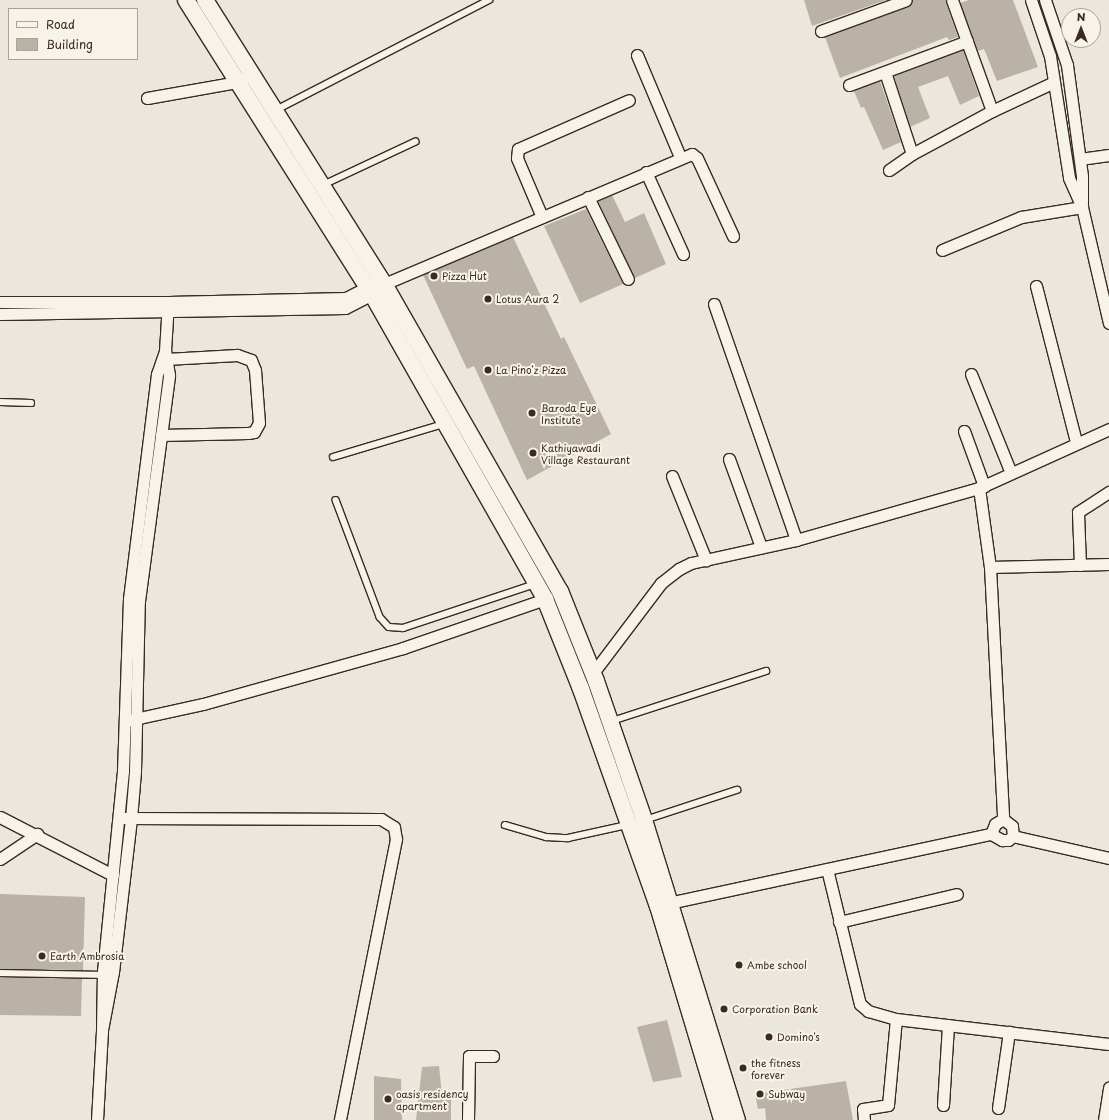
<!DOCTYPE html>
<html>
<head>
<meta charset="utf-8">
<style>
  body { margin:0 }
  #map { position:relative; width:1109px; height:1120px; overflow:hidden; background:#ece7dc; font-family:"Playpen Sans",sans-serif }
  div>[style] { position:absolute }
  .building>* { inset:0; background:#bab2a7 }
  .roads { filter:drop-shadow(1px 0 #3b2a1e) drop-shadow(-1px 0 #3b2a1e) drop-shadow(0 1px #3b2a1e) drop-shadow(0 -1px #3b2a1e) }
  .lane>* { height:5.5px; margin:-2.75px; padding:0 2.75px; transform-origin:2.75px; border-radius:2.75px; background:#f7f3e8 }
  .street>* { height:11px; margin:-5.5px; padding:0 5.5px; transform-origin:5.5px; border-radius:5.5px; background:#f7f3e8 }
  .secondary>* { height:16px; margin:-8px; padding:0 8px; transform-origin:8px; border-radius:8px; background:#f7f3e8 }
  .dots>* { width:11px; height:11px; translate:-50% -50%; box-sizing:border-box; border:2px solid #f7f3e8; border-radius:50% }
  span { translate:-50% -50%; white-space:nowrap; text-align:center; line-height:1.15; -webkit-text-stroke:4px #f7f3e8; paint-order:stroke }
  .poi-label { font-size:10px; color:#3b2a1e }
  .left { translate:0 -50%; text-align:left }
  .legend { position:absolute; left:8px; top:8px; width:130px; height:52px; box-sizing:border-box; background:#f7f3e8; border:1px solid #aca397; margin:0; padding:5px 7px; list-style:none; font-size:12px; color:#3b2a1e }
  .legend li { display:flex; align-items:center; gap:8px; height:20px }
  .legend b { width:20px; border:1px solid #aca397 }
  .north { position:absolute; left:1061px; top:8px; width:40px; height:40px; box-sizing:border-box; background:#f7f3e8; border:1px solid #aca397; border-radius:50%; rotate:0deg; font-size:11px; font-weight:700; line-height:16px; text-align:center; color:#3b2a1e }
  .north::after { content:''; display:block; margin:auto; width:14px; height:18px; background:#3b2a1e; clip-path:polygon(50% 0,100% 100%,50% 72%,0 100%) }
</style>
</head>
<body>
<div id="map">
  <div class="building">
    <i style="clip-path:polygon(804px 0,886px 0,812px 26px)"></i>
    <i style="clip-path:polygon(913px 0,945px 0,958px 37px,949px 40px,947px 37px,840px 78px,825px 37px,908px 7px)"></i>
    <i style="clip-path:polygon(969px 0,1013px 0,1038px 67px,997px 81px,984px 49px,978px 51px,960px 3px)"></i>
    <i style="clip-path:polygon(963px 50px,979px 96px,960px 105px,948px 76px,918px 87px,930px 118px,910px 127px,894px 76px)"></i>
    <i style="clip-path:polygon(880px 81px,901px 142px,883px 150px,864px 107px,861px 108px,854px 91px)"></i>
    <i style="clip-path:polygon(612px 195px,625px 222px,644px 213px,666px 264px,635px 278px,598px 201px)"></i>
    <i style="clip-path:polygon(586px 209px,623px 284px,580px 303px,544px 226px)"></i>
    <i style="clip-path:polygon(513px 237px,561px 339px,564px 337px,611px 434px,527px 480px,474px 366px,467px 369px,423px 275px)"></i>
    <i style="clip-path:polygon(0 894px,85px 897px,83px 970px,0 969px)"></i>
    <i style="clip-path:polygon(0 977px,82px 979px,81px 1016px,0 1015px)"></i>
    <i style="clip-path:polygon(667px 1020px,682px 1077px,653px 1082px,637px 1027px)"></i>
    <i style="clip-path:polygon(439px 1066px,442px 1095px,451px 1095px,451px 1120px,416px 1120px,422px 1067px)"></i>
    <i style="clip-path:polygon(374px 1076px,401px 1079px,402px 1120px,374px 1120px)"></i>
    <i style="clip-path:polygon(846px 1081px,853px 1120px,766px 1120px,765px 1108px,758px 1109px,755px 1094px)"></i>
  </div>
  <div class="roads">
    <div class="lane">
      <i style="left:276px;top:110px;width:240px;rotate:-27.3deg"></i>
      <i style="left:323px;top:185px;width:102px;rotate:-25.1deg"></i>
      <i style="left:0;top:402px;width:31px;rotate:2deg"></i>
      <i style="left:333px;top:457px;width:116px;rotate:-16.6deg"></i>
      <i style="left:336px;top:500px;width:125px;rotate:69.4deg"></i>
      <i style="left:380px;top:617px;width:13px;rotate:48deg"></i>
      <i style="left:389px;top:627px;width:14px;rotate:4deg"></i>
      <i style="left:403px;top:628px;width:139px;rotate:-18.4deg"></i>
      <i style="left:612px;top:721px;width:162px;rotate:-18deg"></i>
      <i style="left:645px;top:820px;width:97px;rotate:-18.1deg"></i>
      <i style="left:505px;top:825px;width:43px;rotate:16.3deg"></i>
      <i style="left:546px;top:837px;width:22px;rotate:3deg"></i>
      <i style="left:568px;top:838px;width:60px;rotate:-12.4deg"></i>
      <i style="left:0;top:973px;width:103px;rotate:1.1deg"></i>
    </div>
    <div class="street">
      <i style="left:1031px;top:0;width:59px;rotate:71.3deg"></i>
      <i style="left:1050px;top:56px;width:123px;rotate:81.1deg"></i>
      <i style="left:1069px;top:178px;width:32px;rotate:66deg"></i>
      <i style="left:1082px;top:207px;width:119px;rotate:76.9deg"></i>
      <i style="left:1045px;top:0;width:69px;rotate:71.3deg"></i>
      <i style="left:1067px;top:65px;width:112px;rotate:82.3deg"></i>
      <i style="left:1082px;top:176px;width:27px;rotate:90deg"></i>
      <i style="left:821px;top:31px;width:90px;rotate:-20deg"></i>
      <i style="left:637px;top:55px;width:111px;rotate:67.1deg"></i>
      <i style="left:885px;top:72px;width:86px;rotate:71.8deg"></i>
      <i style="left:849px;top:85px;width:126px;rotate:-20.4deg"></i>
      <i style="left:147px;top:98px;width:91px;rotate:-10.1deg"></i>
      <i style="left:237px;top:82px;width:7px;rotate:-27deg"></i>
      <i style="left:992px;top:111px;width:68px;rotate:-25.1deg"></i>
      <i style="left:1080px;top:159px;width:29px;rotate:-8deg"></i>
      <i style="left:889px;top:170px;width:28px;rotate:-35deg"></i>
      <i style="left:912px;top:154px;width:91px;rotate:-28.3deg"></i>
      <i style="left:992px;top:111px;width:118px;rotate:-109.8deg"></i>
      <i style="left:646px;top:172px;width:90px;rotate:65.7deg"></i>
      <i style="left:588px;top:197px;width:91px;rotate:64deg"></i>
      <i style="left:542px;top:217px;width:64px;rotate:-113deg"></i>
      <i style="left:517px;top:158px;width:9px;rotate:-84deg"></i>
      <i style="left:518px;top:149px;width:121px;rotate:-23.8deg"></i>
      <i style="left:942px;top:250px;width:86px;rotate:-22.7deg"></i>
      <i style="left:1021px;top:217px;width:62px;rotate:-9.3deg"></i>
      <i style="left:384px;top:284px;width:334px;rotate:-22.9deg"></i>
      <i style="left:692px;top:154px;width:6px;rotate:39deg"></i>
      <i style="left:697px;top:158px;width:86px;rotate:65.2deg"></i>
      <i style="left:1036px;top:286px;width:161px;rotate:75.6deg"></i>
      <i style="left:0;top:302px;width:168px"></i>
      <i style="left:168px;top:302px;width:178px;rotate:-1.3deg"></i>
      <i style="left:346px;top:298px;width:31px;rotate:-27deg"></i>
      <i style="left:714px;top:304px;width:250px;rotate:70.8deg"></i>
      <i style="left:0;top:314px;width:345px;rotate:-1deg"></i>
      <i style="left:345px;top:308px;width:36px;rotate:-27deg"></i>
      <i style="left:165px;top:351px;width:24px;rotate:109deg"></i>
      <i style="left:157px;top:374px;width:227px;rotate:97.1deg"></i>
      <i style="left:129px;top:599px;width:172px;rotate:92deg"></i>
      <i style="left:123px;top:771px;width:201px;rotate:95.7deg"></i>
      <i style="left:103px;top:971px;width:59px;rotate:91deg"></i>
      <i style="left:102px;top:1030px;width:59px;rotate:-79.3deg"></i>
      <i style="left:113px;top:972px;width:154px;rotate:-83.3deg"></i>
      <i style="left:131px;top:819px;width:48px;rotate:-85.2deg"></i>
      <i style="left:135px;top:771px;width:170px;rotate:-88.7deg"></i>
      <i style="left:139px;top:601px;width:228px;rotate:-82.4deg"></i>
      <i style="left:169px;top:375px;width:24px;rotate:-99deg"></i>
      <i style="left:165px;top:351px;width:49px;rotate:-86.5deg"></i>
      <i style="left:971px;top:374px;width:107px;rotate:68deg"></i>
      <i style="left:964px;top:431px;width:59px;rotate:70deg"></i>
      <i style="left:161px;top:435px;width:87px;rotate:-1.3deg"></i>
      <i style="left:248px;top:433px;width:6px;rotate:-9deg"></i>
      <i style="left:254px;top:432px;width:10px;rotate:-61deg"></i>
      <i style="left:259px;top:423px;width:53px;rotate:-94.3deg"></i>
      <i style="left:255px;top:370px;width:11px;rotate:-112deg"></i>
      <i style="left:251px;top:360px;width:15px;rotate:-160deg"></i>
      <i style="left:237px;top:355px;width:71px;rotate:176.8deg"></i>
      <i style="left:729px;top:459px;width:94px;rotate:70deg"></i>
      <i style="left:672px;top:476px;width:91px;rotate:68deg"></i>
      <i style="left:979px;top:488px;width:80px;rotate:82.1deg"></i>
      <i style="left:990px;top:567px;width:252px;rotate:87deg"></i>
      <i style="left:1080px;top:565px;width:53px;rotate:-92.2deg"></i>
      <i style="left:1078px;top:512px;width:37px;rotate:-33deg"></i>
      <i style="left:990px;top:567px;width:119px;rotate:-1.4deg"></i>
      <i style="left:593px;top:673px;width:113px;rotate:-52.9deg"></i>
      <i style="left:661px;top:583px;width:23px;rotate:-38deg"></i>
      <i style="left:679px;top:569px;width:13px;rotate:-27deg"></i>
      <i style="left:691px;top:563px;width:107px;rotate:-12.4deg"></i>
      <i style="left:796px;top:540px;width:190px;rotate:-15.9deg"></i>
      <i style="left:979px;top:488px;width:143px;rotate:-24.4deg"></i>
      <i style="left:130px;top:720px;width:75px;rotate:-12.4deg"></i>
      <i style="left:203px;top:704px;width:208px;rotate:-15.6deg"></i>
      <i style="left:403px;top:648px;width:150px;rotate:-19deg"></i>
      <i style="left:0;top:817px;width:127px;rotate:27.2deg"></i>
      <i style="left:124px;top:818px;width:257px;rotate:0.2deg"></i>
      <i style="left:381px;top:819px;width:15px;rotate:32deg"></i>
      <i style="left:394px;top:827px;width:12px;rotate:81deg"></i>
      <i style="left:396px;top:839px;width:287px;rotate:101.3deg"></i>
      <i style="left:991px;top:834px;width:13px;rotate:29deg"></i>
      <i style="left:1002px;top:840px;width:6px"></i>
      <i style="left:1008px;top:840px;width:6px;rotate:-39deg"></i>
      <i style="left:1013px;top:836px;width:10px;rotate:-96deg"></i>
      <i style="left:1012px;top:826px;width:11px;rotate:-142deg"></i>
      <i style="left:991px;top:834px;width:11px;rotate:-68deg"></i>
      <i style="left:995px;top:824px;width:9px;rotate:-32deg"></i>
      <i style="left:1013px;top:836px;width:98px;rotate:12.9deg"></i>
      <i style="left:0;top:859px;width:45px;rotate:-34deg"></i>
      <i style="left:827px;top:869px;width:139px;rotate:76.3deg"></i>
      <i style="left:860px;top:1004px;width:11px;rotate:41deg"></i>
      <i style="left:868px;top:1011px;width:29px;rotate:16deg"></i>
      <i style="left:664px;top:904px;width:334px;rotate:-12.1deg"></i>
      <i style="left:839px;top:922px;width:121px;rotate:-13.3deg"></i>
      <i style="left:943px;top:1105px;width:80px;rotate:-86.4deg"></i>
      <i style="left:998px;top:1108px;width:77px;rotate:-81.8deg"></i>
      <i style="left:97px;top:1120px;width:90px;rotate:-86.8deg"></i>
      <i style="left:468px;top:1120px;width:64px;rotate:-89.1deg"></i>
      <i style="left:469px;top:1056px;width:24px"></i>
      <i style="left:864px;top:1120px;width:11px;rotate:-95deg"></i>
      <i style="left:863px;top:1109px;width:25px;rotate:-9deg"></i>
      <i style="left:888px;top:1105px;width:86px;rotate:-84.7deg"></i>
      <i style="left:896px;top:1019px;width:214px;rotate:6.7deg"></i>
      <i style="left:1104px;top:1120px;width:33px;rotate:-81deg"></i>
    </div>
    <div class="secondary">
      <i style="left:186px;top:0;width:348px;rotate:57.7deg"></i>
      <i style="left:372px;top:294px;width:351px;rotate:60.4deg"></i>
      <i style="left:545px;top:599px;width:97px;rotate:68.2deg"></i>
      <i style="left:581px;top:689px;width:230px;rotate:70.5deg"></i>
      <i style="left:658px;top:906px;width:223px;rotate:73.3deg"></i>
      <i style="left:205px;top:0;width:336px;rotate:57.8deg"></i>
      <i style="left:384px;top:284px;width:354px;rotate:60.2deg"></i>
      <i style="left:560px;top:591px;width:97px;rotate:68.2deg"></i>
      <i style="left:596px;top:681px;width:147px;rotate:70.9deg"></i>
      <i style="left:644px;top:820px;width:314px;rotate:72.8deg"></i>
    </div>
  </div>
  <div class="dots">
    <i style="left:434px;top:276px;background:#3b2a1e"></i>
    <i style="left:488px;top:299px;background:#3b2a1e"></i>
    <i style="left:488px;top:370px;background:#3b2a1e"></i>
    <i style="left:532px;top:413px;background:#3b2a1e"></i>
    <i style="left:533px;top:453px;background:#3b2a1e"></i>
    <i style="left:42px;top:956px;background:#3b2a1e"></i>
    <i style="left:739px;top:965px;background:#3b2a1e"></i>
    <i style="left:724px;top:1009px;background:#3b2a1e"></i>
    <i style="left:769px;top:1037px;background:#3b2a1e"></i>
    <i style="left:743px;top:1068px;background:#3b2a1e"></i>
    <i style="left:760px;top:1094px;background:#3b2a1e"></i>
    <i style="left:388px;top:1099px;background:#3b2a1e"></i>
  </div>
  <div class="poi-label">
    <span class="left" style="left:442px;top:276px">Pizza Hut</span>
    <span class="left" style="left:496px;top:299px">Lotus Aura 2</span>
    <span class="left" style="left:496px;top:370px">La Pino'z Pizza</span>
    <span class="left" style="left:541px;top:413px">Baroda Eye<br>Institute</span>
    <span class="left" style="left:541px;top:453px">Kathiyawadi<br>Village Restaurant</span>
    <span class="left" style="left:50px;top:956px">Earth Ambrosia</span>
    <span class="left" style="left:747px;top:965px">Ambe school</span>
    <span class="left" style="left:732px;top:1009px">Corporation Bank</span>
    <span class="left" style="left:777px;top:1037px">Domino's</span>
    <span class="left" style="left:751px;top:1068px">the fitness<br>forever</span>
    <span class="left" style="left:396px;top:1099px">oasis residency<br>apartment</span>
    <span class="left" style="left:768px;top:1094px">Subway</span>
  </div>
  <ul class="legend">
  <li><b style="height:5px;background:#f7f3e8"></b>Road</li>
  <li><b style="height:11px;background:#bab2a7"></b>Building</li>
  </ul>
  <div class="north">N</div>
</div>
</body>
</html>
